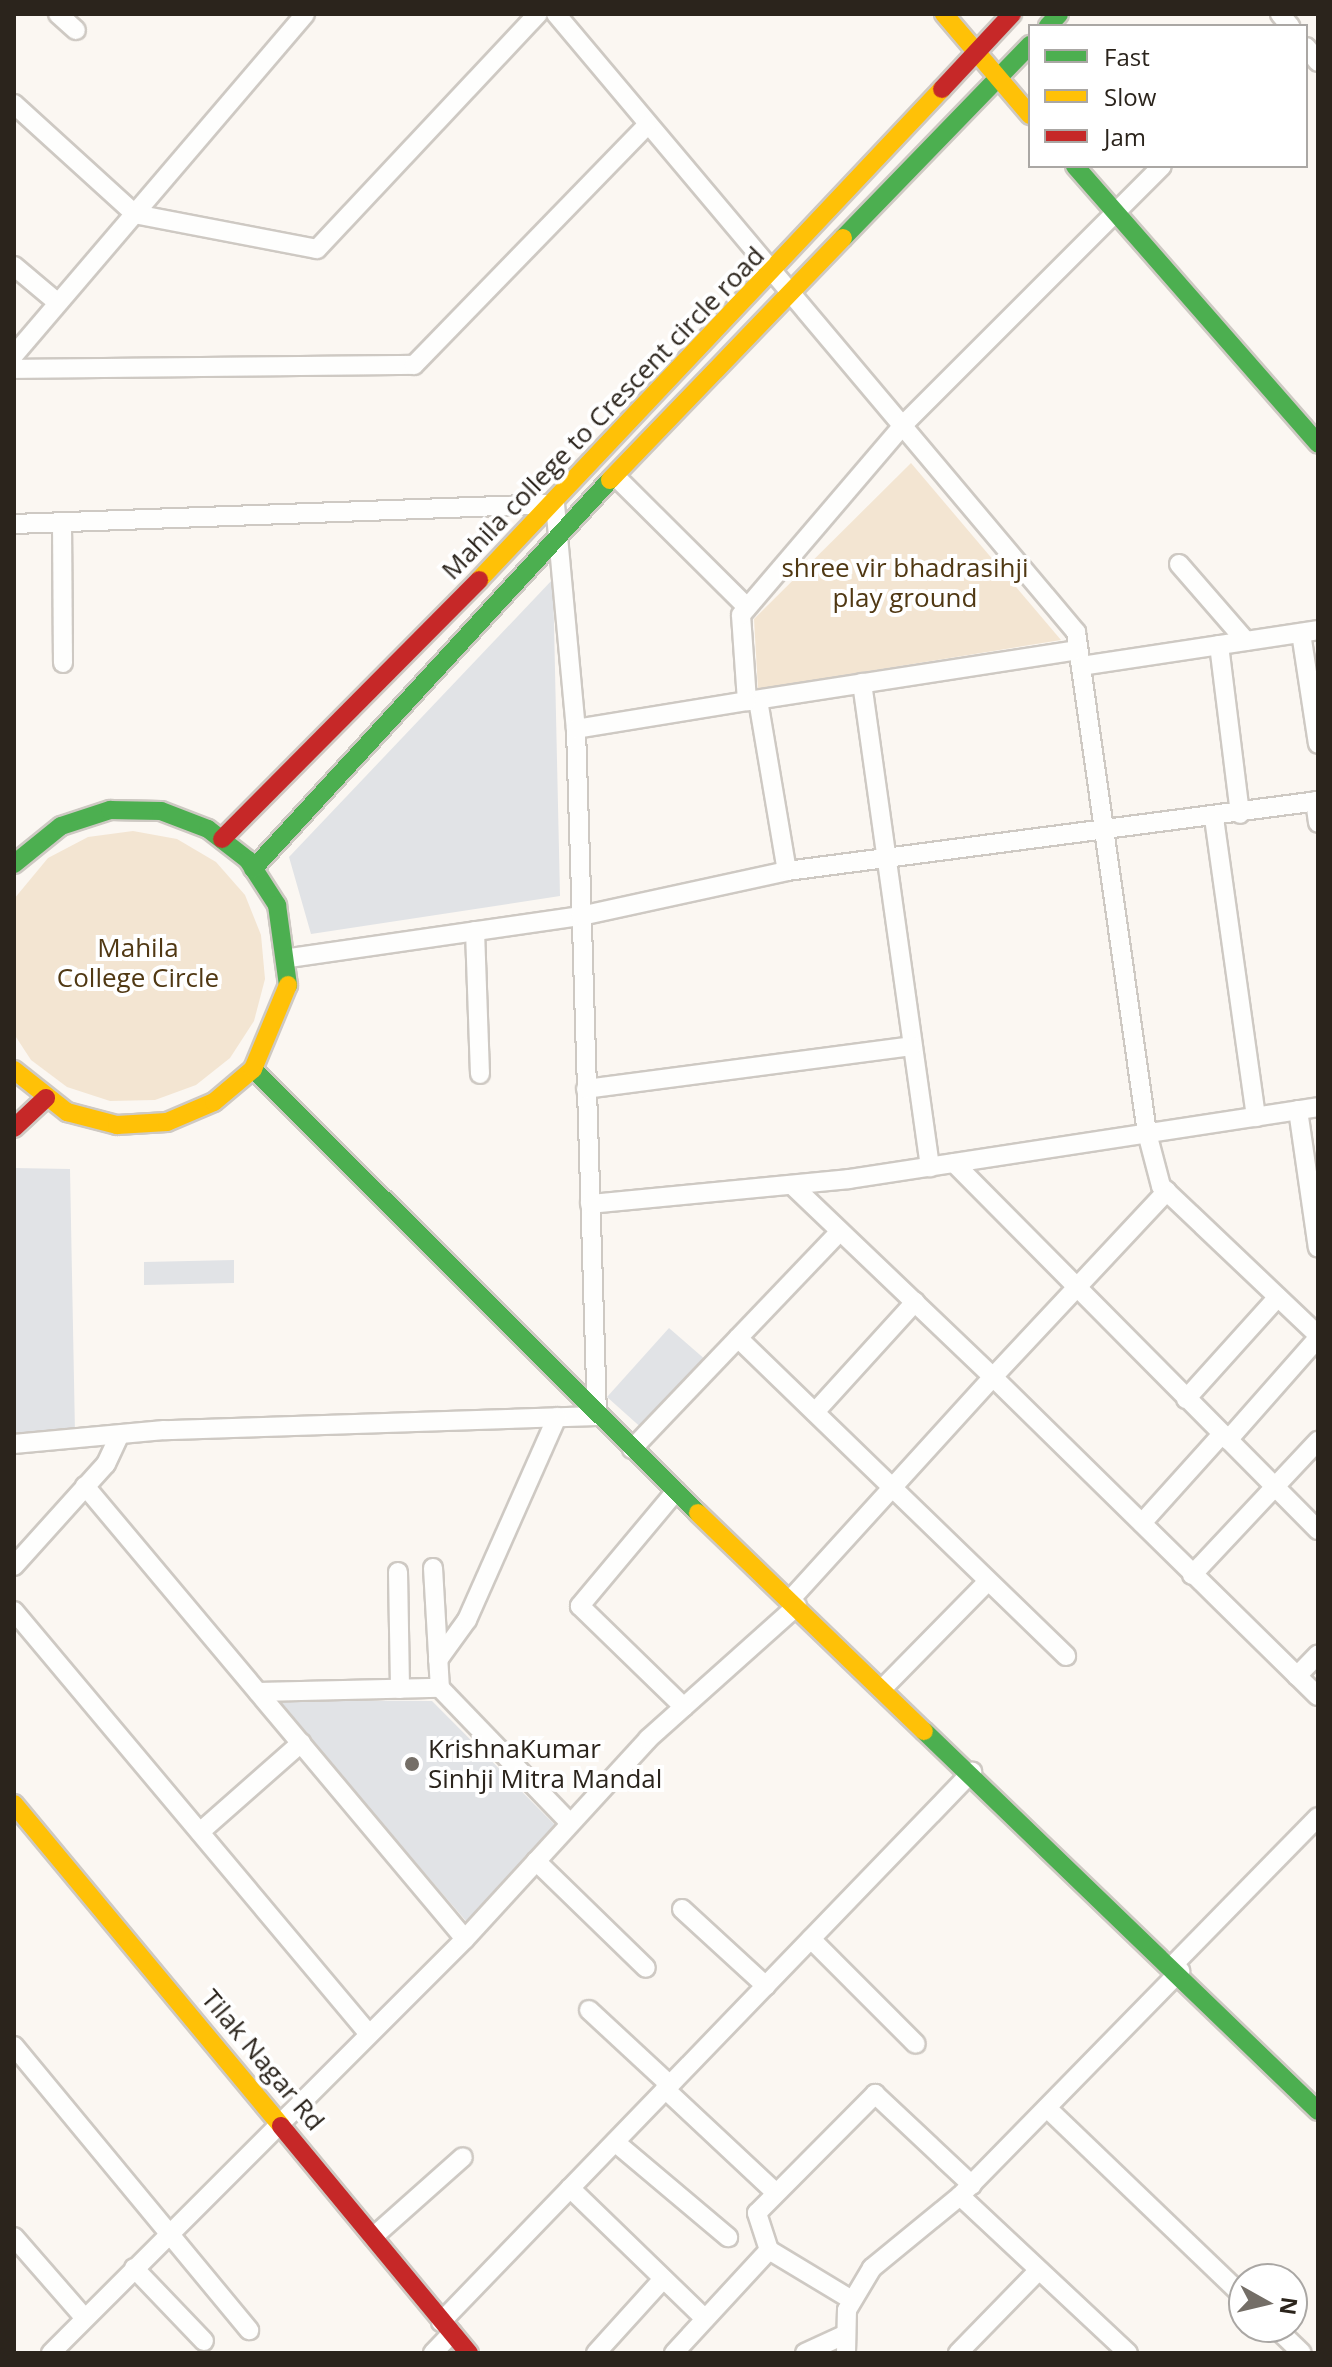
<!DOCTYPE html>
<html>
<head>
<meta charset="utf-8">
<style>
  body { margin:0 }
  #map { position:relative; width:1332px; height:2367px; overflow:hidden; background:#fbf7f2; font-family:"Open Sans",sans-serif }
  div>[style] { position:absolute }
  .green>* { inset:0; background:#f3e5d2 }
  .building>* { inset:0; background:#e1e3e6 }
  .roads { filter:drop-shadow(2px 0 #cec9c3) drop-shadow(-2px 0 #cec9c3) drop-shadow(0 2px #cec9c3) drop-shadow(0 -2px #cec9c3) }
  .street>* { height:18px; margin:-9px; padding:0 9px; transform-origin:9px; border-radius:9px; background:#fefefd }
  .fast>* { height:18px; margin:-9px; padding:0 9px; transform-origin:9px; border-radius:9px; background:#4caf50 }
  .slow>* { height:18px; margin:-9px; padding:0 9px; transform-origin:9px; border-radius:9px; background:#ffc107 }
  .jam>* { height:18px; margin:-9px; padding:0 9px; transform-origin:9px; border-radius:9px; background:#c62828 }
  .dots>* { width:22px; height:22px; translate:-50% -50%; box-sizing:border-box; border:4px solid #fff; border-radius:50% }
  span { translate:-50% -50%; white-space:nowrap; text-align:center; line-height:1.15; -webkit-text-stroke:8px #fff; paint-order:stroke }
  .street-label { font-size:26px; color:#2b241c }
  .park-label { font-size:26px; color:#503813 }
  .poi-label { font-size:26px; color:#2b241c }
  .left { translate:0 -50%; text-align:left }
  .frame { position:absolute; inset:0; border:16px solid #2b241c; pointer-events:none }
  .legend { position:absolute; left:1028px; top:24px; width:280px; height:144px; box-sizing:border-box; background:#fff; border:2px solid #aaa7a4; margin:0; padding:10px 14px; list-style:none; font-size:24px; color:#2b241c }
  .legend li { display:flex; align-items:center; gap:16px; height:40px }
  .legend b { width:40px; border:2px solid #aaa7a4 }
  .north { position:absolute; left:1228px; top:2263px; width:80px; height:80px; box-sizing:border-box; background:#fff; border:2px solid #aaa7a4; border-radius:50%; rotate:98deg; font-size:22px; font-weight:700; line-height:32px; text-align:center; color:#2b241c }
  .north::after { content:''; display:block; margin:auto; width:28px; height:36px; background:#746e67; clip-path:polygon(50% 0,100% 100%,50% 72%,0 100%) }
</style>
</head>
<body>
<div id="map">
  <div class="green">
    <i style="clip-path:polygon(911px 463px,1061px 640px,758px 689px,754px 619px)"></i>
    <i style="clip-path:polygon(133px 831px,177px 839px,216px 862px,245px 895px,261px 935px,265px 979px,254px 1021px,230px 1058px,196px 1085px,155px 1100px,110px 1101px,67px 1087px,31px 1060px,14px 1034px,14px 899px,48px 858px,88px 837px)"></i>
  </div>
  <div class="building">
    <i style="clip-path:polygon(553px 579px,560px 896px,311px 934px,289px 857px)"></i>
    <i style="clip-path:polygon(14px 1168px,70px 1169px,75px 1433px,14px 1435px)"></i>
    <i style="clip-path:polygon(234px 1260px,234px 1283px,144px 1285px,144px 1262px)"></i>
    <i style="clip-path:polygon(669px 1328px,707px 1361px,645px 1431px,607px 1397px)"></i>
    <i style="clip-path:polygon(275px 1700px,432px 1701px,557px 1827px,466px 1921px)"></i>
  </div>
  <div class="roads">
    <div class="street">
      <i style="left:58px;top:14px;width:24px;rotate:42deg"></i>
      <i style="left:556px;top:14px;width:808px;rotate:49.92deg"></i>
      <i style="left:1076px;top:632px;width:506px;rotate:81.93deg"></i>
      <i style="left:1147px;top:1133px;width:55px;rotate:75.2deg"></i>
      <i style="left:1161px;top:1186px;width:216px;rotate:43.5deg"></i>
      <i style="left:1280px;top:14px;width:16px;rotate:50deg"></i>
      <i style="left:1306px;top:47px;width:19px;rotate:51deg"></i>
      <i style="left:14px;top:104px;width:164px;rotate:42.3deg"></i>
      <i style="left:135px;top:214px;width:185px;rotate:10.9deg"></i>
      <i style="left:317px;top:249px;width:323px;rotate:-46.8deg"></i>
      <i style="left:14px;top:266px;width:57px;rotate:40.1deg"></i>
      <i style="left:14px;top:355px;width:448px;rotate:-49.5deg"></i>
      <i style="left:14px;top:369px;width:400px;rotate:-0.6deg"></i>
      <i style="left:414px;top:365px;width:334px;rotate:-45.8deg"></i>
      <i style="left:615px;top:476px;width:186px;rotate:44.8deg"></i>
      <i style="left:62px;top:522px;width:141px;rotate:89.6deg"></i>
      <i style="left:14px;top:524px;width:541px;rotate:-2.12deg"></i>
      <i style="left:555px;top:504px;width:226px;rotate:84.7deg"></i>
      <i style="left:576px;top:729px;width:687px;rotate:88.25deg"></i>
      <i style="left:597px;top:1416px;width:433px;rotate:178.1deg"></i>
      <i style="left:164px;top:1430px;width:151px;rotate:174.7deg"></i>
      <i style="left:1179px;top:564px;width:102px;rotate:49deg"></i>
      <i style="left:1301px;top:633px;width:112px;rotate:81.3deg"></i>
      <i style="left:1219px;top:645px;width:170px;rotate:82.9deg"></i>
      <i style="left:1078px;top:650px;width:335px;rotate:171.2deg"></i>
      <i style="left:747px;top:701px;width:86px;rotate:-94deg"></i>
      <i style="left:741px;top:615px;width:253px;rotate:-49.5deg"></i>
      <i style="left:905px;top:423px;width:363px;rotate:-45deg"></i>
      <i style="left:1081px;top:666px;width:240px;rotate:-8.6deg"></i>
      <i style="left:862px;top:683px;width:489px;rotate:82deg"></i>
      <i style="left:758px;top:700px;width:173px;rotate:80.4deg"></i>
      <i style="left:576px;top:729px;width:173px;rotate:-9.3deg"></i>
      <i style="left:1315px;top:801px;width:22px;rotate:82deg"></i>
      <i style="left:1214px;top:818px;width:302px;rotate:82deg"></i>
      <i style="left:475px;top:931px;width:143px;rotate:88deg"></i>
      <i style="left:289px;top:958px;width:295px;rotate:-8.2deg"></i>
      <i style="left:581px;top:916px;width:211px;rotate:-12.3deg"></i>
      <i style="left:787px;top:871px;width:536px;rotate:-7.51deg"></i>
      <i style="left:586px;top:1089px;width:329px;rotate:-7.5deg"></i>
      <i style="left:1298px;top:1110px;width:139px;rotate:81.8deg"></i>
      <i style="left:954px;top:1163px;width:517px;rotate:45.24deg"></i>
      <i style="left:1167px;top:1191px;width:255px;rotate:133.1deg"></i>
      <i style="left:993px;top:1377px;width:455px;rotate:44.5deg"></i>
      <i style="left:590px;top:1204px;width:260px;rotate:-5.5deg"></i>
      <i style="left:849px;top:1179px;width:474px;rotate:-8.7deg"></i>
      <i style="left:738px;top:1338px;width:457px;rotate:44.1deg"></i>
      <i style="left:1186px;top:1399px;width:137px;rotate:-48deg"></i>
      <i style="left:815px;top:1412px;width:149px;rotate:-47.7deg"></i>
      <i style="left:1228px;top:1440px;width:136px;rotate:-48.6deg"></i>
      <i style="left:632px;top:1449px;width:301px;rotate:-46.3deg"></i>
      <i style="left:85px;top:1486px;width:591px;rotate:50.01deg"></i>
      <i style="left:676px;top:1491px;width:150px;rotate:129.9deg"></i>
      <i style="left:580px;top:1606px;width:145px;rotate:44.2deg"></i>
      <i style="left:1142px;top:1523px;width:120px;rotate:-48deg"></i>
      <i style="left:14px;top:1566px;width:137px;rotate:-48deg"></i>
      <i style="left:106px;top:1464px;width:29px;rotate:-65deg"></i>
      <i style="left:433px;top:1568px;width:120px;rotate:86.7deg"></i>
      <i style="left:398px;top:1572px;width:117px;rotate:89deg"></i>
      <i style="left:1192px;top:1575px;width:184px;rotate:-46.8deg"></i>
      <i style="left:790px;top:1600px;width:302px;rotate:-47.7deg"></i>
      <i style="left:993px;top:1377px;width:278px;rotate:-136.3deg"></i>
      <i style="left:14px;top:1611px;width:552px;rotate:50deg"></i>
      <i style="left:438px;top:1660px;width:49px;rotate:-54.1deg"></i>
      <i style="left:467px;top:1620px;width:222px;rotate:-66.1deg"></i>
      <i style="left:1297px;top:1676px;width:30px;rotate:-46deg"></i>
      <i style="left:883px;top:1688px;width:148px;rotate:-45.5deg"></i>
      <i style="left:258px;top:1692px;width:182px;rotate:-1.3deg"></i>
      <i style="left:440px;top:1688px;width:185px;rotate:46.1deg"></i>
      <i style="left:200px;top:1832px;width:135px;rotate:-41.4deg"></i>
      <i style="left:536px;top:1861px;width:153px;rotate:44.2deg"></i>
      <i style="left:682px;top:1909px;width:114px;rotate:42.5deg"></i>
      <i style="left:811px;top:1939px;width:148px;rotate:45deg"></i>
      <i style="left:1173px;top:1965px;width:207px;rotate:-45.6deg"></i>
      <i style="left:589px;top:2010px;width:110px;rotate:42.8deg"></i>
      <i style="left:14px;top:2046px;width:369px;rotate:50.4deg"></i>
      <i style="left:665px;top:2089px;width:152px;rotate:43.1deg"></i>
      <i style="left:1047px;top:2108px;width:273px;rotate:43.8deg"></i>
      <i style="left:615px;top:2142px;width:148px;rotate:40.1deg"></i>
      <i style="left:570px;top:2188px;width:188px;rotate:44.1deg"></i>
      <i style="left:14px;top:2237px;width:105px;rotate:48.9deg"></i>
      <i style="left:373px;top:2237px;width:120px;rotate:-41.6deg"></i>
      <i style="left:769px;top:2250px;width:39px;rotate:-108deg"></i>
      <i style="left:757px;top:2213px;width:168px;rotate:-45.2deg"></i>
      <i style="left:875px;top:2094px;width:133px;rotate:43.2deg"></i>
      <i style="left:134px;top:2268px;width:101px;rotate:46.2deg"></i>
      <i style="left:441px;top:2322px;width:765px;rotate:-46.01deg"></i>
      <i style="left:1275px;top:2327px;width:37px;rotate:44deg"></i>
      <i style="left:51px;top:2353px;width:585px;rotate:-45deg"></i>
      <i style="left:465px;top:1939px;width:271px;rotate:-47.5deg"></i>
      <i style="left:648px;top:1739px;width:200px;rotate:-41.8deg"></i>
      <i style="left:433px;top:2353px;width:28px;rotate:-46deg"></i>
      <i style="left:596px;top:2353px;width:100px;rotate:-47.8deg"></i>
      <i style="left:674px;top:2353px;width:140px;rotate:-47.3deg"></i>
      <i style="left:769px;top:2250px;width:97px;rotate:31.1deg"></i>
      <i style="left:805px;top:2353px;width:45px;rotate:-24.9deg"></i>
      <i style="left:846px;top:2353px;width:43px;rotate:-88.7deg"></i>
      <i style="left:847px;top:2310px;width:49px;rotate:-59.2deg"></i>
      <i style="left:872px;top:2268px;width:114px;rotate:-39.3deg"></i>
      <i style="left:958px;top:2353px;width:113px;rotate:-45.7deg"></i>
      <i style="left:1128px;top:2353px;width:230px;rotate:-136.9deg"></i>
      <i style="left:960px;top:2196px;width:315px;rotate:-45.6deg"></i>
    </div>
    <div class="fast">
      <i style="left:1048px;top:26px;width:16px;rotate:-47deg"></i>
      <i style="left:1075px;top:166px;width:369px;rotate:48.8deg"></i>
      <i style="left:843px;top:238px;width:269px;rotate:-45.9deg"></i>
      <i style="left:14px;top:864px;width:60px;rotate:-39deg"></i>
      <i style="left:61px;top:826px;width:52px;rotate:-18.1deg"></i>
      <i style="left:110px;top:810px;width:51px;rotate:1.1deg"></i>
      <i style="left:161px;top:811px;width:50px;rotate:21deg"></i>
      <i style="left:208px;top:829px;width:51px;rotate:37.8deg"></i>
      <i style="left:248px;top:860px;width:54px;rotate:57.2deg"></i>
      <i style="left:277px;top:905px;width:81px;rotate:82.2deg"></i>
      <i style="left:253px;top:869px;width:528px;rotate:-47.46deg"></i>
      <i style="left:253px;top:1069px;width:629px;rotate:44.94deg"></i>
      <i style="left:924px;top:1731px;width:547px;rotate:43.96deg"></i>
    </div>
    <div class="slow">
      <i style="left:944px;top:14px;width:133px;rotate:49.6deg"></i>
      <i style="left:610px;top:480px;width:336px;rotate:-46.1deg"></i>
      <i style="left:479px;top:580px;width:675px;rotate:-46.68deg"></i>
      <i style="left:14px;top:1070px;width:68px;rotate:38.4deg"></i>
      <i style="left:67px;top:1112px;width:52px;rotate:14.6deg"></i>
      <i style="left:117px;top:1125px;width:50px;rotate:-3.4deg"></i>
      <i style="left:167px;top:1122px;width:51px;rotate:-23.1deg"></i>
      <i style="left:214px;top:1102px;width:51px;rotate:-40.2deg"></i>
      <i style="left:253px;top:1069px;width:91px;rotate:-67.4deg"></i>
      <i style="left:698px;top:1513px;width:314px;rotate:44deg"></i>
      <i style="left:14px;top:1804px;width:418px;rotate:50.3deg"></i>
    </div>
    <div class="jam">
      <i style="left:942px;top:89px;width:103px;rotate:-47deg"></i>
      <i style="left:222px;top:839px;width:365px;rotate:-45.2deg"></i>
      <i style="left:14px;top:1128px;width:44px;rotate:-43.2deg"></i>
      <i style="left:281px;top:2126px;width:295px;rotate:50.4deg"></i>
    </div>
  </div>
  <div class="dots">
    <i style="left:412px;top:1764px;background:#746e67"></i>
  </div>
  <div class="street-label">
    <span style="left:603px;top:413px;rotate:-46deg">Mahila college to Crescent circle road</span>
    <span style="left:263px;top:2060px;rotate:50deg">Tilak Nagar Rd</span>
  </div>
  <div class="park-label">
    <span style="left:905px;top:583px">shree vir bhadrasihji<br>play ground</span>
    <span style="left:138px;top:963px">Mahila<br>College Circle</span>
  </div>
  <div class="poi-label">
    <span class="left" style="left:428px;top:1764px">KrishnaKumar<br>Sinhji Mitra Mandal</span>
  </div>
  <div class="frame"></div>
  <ul class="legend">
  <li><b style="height:10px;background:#4caf50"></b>Fast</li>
  <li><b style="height:10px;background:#ffc107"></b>Slow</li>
  <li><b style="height:10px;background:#c62828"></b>Jam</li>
  </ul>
  <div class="north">N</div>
</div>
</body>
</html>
